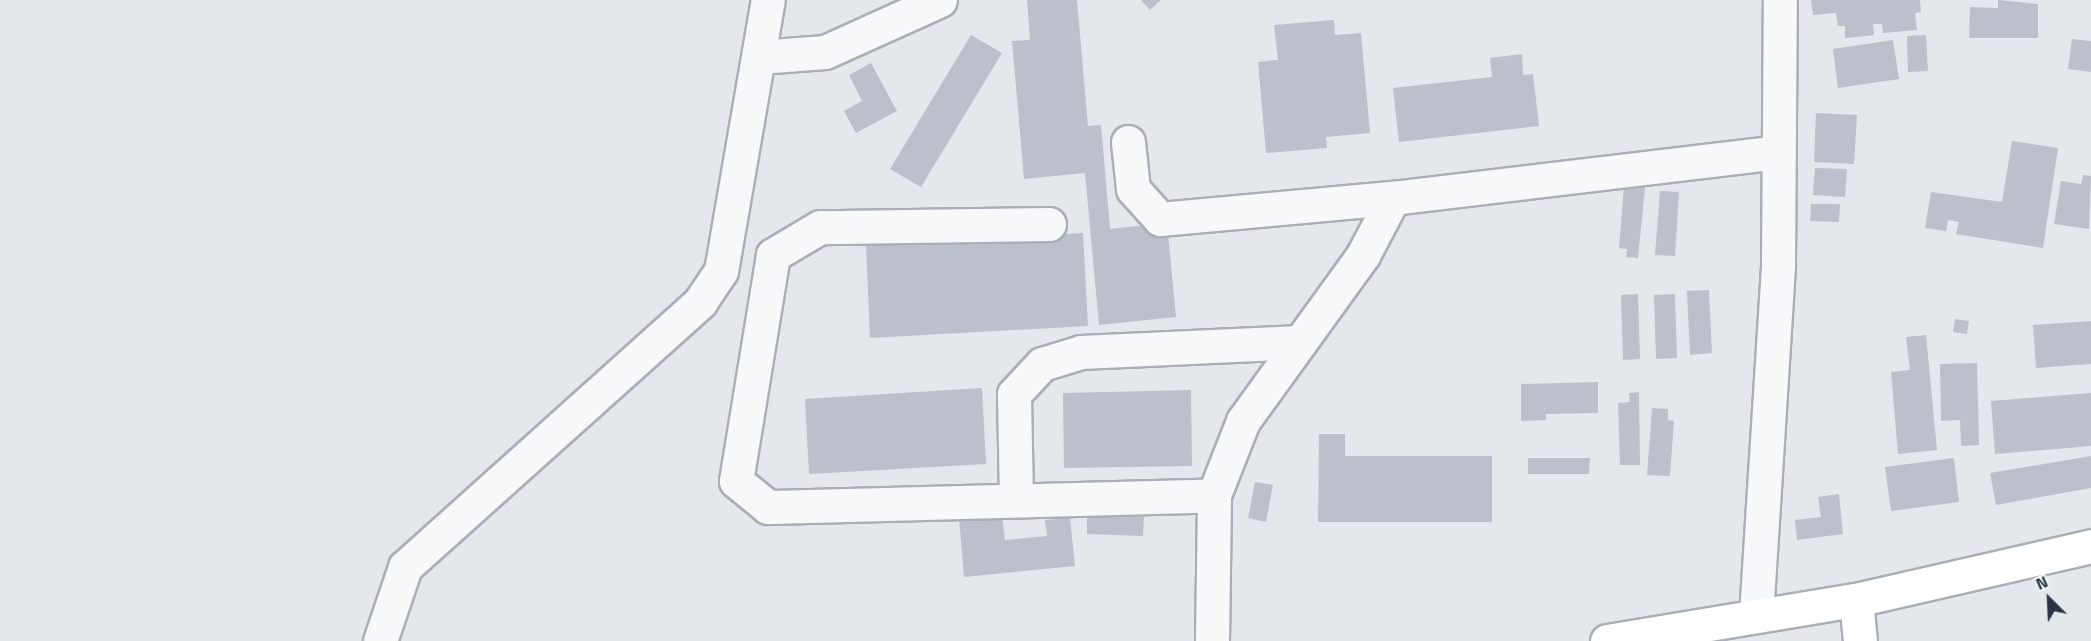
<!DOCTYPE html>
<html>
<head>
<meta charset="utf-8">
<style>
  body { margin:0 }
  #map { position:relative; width:2091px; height:641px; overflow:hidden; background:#e4e7ec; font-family:"Titillium Web",sans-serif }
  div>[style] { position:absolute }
  .building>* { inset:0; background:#bbc0ca }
  .roads { filter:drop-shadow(2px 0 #a9aeb7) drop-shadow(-2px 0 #a9aeb7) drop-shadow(0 2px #a9aeb7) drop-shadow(0 -2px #a9aeb7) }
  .street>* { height:33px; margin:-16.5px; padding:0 16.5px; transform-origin:16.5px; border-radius:16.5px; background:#f7f8fa }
  .secondary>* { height:33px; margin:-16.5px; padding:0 16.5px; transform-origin:16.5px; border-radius:16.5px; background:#fff }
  span { translate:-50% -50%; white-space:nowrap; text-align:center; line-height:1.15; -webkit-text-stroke:4.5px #f4f6f9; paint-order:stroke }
  .north { position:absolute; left:2019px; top:569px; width:60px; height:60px; -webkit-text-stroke:4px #f4f6f9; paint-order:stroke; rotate:336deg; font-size:16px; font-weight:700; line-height:24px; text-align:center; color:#2b3445 }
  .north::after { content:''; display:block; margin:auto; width:21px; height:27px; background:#2b3445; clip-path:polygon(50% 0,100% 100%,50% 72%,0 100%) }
</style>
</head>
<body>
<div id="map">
  <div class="building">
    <i style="clip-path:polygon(1027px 0,1077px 0,1088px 126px,1101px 125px,1110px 229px,1167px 223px,1176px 317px,1099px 325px,1085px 173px,1024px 179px,1012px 41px,1030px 40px)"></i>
    <i style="clip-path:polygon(1141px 0,1161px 0,1150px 10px)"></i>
    <i style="clip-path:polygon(1811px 0,1920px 0,1921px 12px,1915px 13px,1917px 30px,1883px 33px,1882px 24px,1873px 24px,1874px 35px,1845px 38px,1845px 26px,1838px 26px,1836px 13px,1813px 15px)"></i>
    <i style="clip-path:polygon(1998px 0,2038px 4px,2038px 38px,1969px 38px,1970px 7px,1998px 8px)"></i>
    <i style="clip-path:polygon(1334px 20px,1335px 35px,1361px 33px,1370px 133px,1326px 137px,1327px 148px,1266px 153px,1258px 62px,1278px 60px,1274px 25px)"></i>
    <i style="clip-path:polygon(971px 35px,1002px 53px,921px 187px,890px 169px)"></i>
    <i style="clip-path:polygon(1926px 35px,1928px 71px,1908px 72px,1907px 36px)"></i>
    <i style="clip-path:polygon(2072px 39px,2091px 41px,2091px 72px,2068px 69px)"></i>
    <i style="clip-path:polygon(1893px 40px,1899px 79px,1838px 88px,1833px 49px)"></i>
    <i style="clip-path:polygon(1522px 54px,1523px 75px,1533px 74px,1539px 126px,1399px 142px,1393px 88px,1492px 77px,1490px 58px)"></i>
    <i style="clip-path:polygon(871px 63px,897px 111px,856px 133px,844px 111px,862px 101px,849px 75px)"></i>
    <i style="clip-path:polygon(1816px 113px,1857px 115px,1854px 164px,1814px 162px)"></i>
    <i style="clip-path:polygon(2012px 141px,2058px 148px,2043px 248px,1956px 234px,1959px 222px,1948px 220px,1946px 231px,1925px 228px,1931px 192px,2002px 202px)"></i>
    <i style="clip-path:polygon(1815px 168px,1847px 169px,1845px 197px,1813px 195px)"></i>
    <i style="clip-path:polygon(2083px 175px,2091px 176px,2089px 229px,2054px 224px,2061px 181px,2081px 184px)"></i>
    <i style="clip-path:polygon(1624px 186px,1645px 188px,1638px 258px,1626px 257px,1627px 249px,1619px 248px)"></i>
    <i style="clip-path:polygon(1660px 191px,1679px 192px,1675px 256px,1655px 255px)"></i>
    <i style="clip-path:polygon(1811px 204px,1840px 204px,1839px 222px,1810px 221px)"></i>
    <i style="clip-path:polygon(1083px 233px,1088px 326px,870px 338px,866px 245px)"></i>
    <i style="clip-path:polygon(1709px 290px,1712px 353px,1690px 355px,1687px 291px)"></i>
    <i style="clip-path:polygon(1638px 294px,1640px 359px,1623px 360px,1621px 295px)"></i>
    <i style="clip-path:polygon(1675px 294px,1677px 358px,1656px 359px,1654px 295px)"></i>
    <i style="clip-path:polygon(1955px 319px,1969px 321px,1967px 334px,1953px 332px)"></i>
    <i style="clip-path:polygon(2091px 321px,2091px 364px,2036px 368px,2033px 325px)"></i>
    <i style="clip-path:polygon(1926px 335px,1937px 450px,1898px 454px,1891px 372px,1910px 370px,1906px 337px)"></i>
    <i style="clip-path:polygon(1977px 363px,1979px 445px,1961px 446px,1960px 420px,1941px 421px,1940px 364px)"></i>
    <i style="clip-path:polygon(1598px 382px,1598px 413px,1546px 414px,1546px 420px,1521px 421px,1521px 384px)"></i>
    <i style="clip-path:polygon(982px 388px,986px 464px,809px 474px,805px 399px)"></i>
    <i style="clip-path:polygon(1191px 390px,1192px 466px,1064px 468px,1063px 393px)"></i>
    <i style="clip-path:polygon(1639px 392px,1640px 465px,1620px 465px,1618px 403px,1630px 402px,1629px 393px)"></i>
    <i style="clip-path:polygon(2091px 393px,2091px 446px,1995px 454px,1991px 401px)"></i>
    <i style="clip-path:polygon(1652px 408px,1668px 409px,1668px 420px,1674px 421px,1670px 476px,1647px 475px)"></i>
    <i style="clip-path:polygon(1319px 434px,1345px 434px,1345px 456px,1492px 456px,1492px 522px,1318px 522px)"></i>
    <i style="clip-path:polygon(2091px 456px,2091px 488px,1996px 505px,1990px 473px)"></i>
    <i style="clip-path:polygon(1528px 458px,1590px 458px,1589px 474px,1528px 474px)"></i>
    <i style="clip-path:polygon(1954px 458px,1959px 502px,1891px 511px,1885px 467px)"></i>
    <i style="clip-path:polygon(1255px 482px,1273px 485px,1266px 522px,1248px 518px)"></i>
    <i style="clip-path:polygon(1839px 494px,1843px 534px,1797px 540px,1795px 520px,1821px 517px,1818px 497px)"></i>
    <i style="clip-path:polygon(1002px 514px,1005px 540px,1047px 536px,1045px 520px,1070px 518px,1075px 566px,964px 577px,959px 518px)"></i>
    <i style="clip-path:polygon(1087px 515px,1144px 517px,1143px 536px,1087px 534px)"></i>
  </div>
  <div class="roads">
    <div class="street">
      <i style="left:759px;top:57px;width:66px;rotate:-4.3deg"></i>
      <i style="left:825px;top:52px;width:126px;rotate:-24.3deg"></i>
      <i style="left:1128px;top:142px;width:47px;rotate:83.9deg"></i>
      <i style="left:1133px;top:189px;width:40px;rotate:48deg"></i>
      <i style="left:1160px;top:219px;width:234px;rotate:-5.2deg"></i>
      <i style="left:1393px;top:198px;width:386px;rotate:-6.8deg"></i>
      <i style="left:1049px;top:224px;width:229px;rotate:179.2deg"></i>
      <i style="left:820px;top:227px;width:55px;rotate:149.2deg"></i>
      <i style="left:773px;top:255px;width:229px;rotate:99.3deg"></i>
      <i style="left:736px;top:481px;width:41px;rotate:39.1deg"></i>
      <i style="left:768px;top:507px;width:446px;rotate:-1.5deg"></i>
      <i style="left:1016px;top:500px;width:106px;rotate:-91.1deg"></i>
      <i style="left:1014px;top:394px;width:41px;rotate:-47deg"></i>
      <i style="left:1042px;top:364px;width:41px;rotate:-17.1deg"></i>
      <i style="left:1081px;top:352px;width:219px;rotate:-2.6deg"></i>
      <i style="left:1756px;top:616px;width:353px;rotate:-86.4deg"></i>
      <i style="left:1778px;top:264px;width:264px;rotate:-89.6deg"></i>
      <i style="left:380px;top:641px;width:78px;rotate:-71.3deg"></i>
      <i style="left:405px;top:567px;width:397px;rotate:-41.9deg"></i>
      <i style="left:700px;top:302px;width:37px;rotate:-56deg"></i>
      <i style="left:721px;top:271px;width:275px;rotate:-80.2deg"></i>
      <i style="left:1212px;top:641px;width:146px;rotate:-89.2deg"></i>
      <i style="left:1214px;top:495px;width:79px;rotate:-68.6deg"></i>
      <i style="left:1243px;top:421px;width:205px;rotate:-54.1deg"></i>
      <i style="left:1363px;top:255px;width:64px;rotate:-62.2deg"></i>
    </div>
    <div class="secondary">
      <i style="left:1856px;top:600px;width:41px;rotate:84.4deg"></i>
      <i style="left:1607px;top:641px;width:252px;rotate:-9.4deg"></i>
      <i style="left:1856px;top:600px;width:241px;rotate:-12.9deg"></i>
    </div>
  </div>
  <div class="north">N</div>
</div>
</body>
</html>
